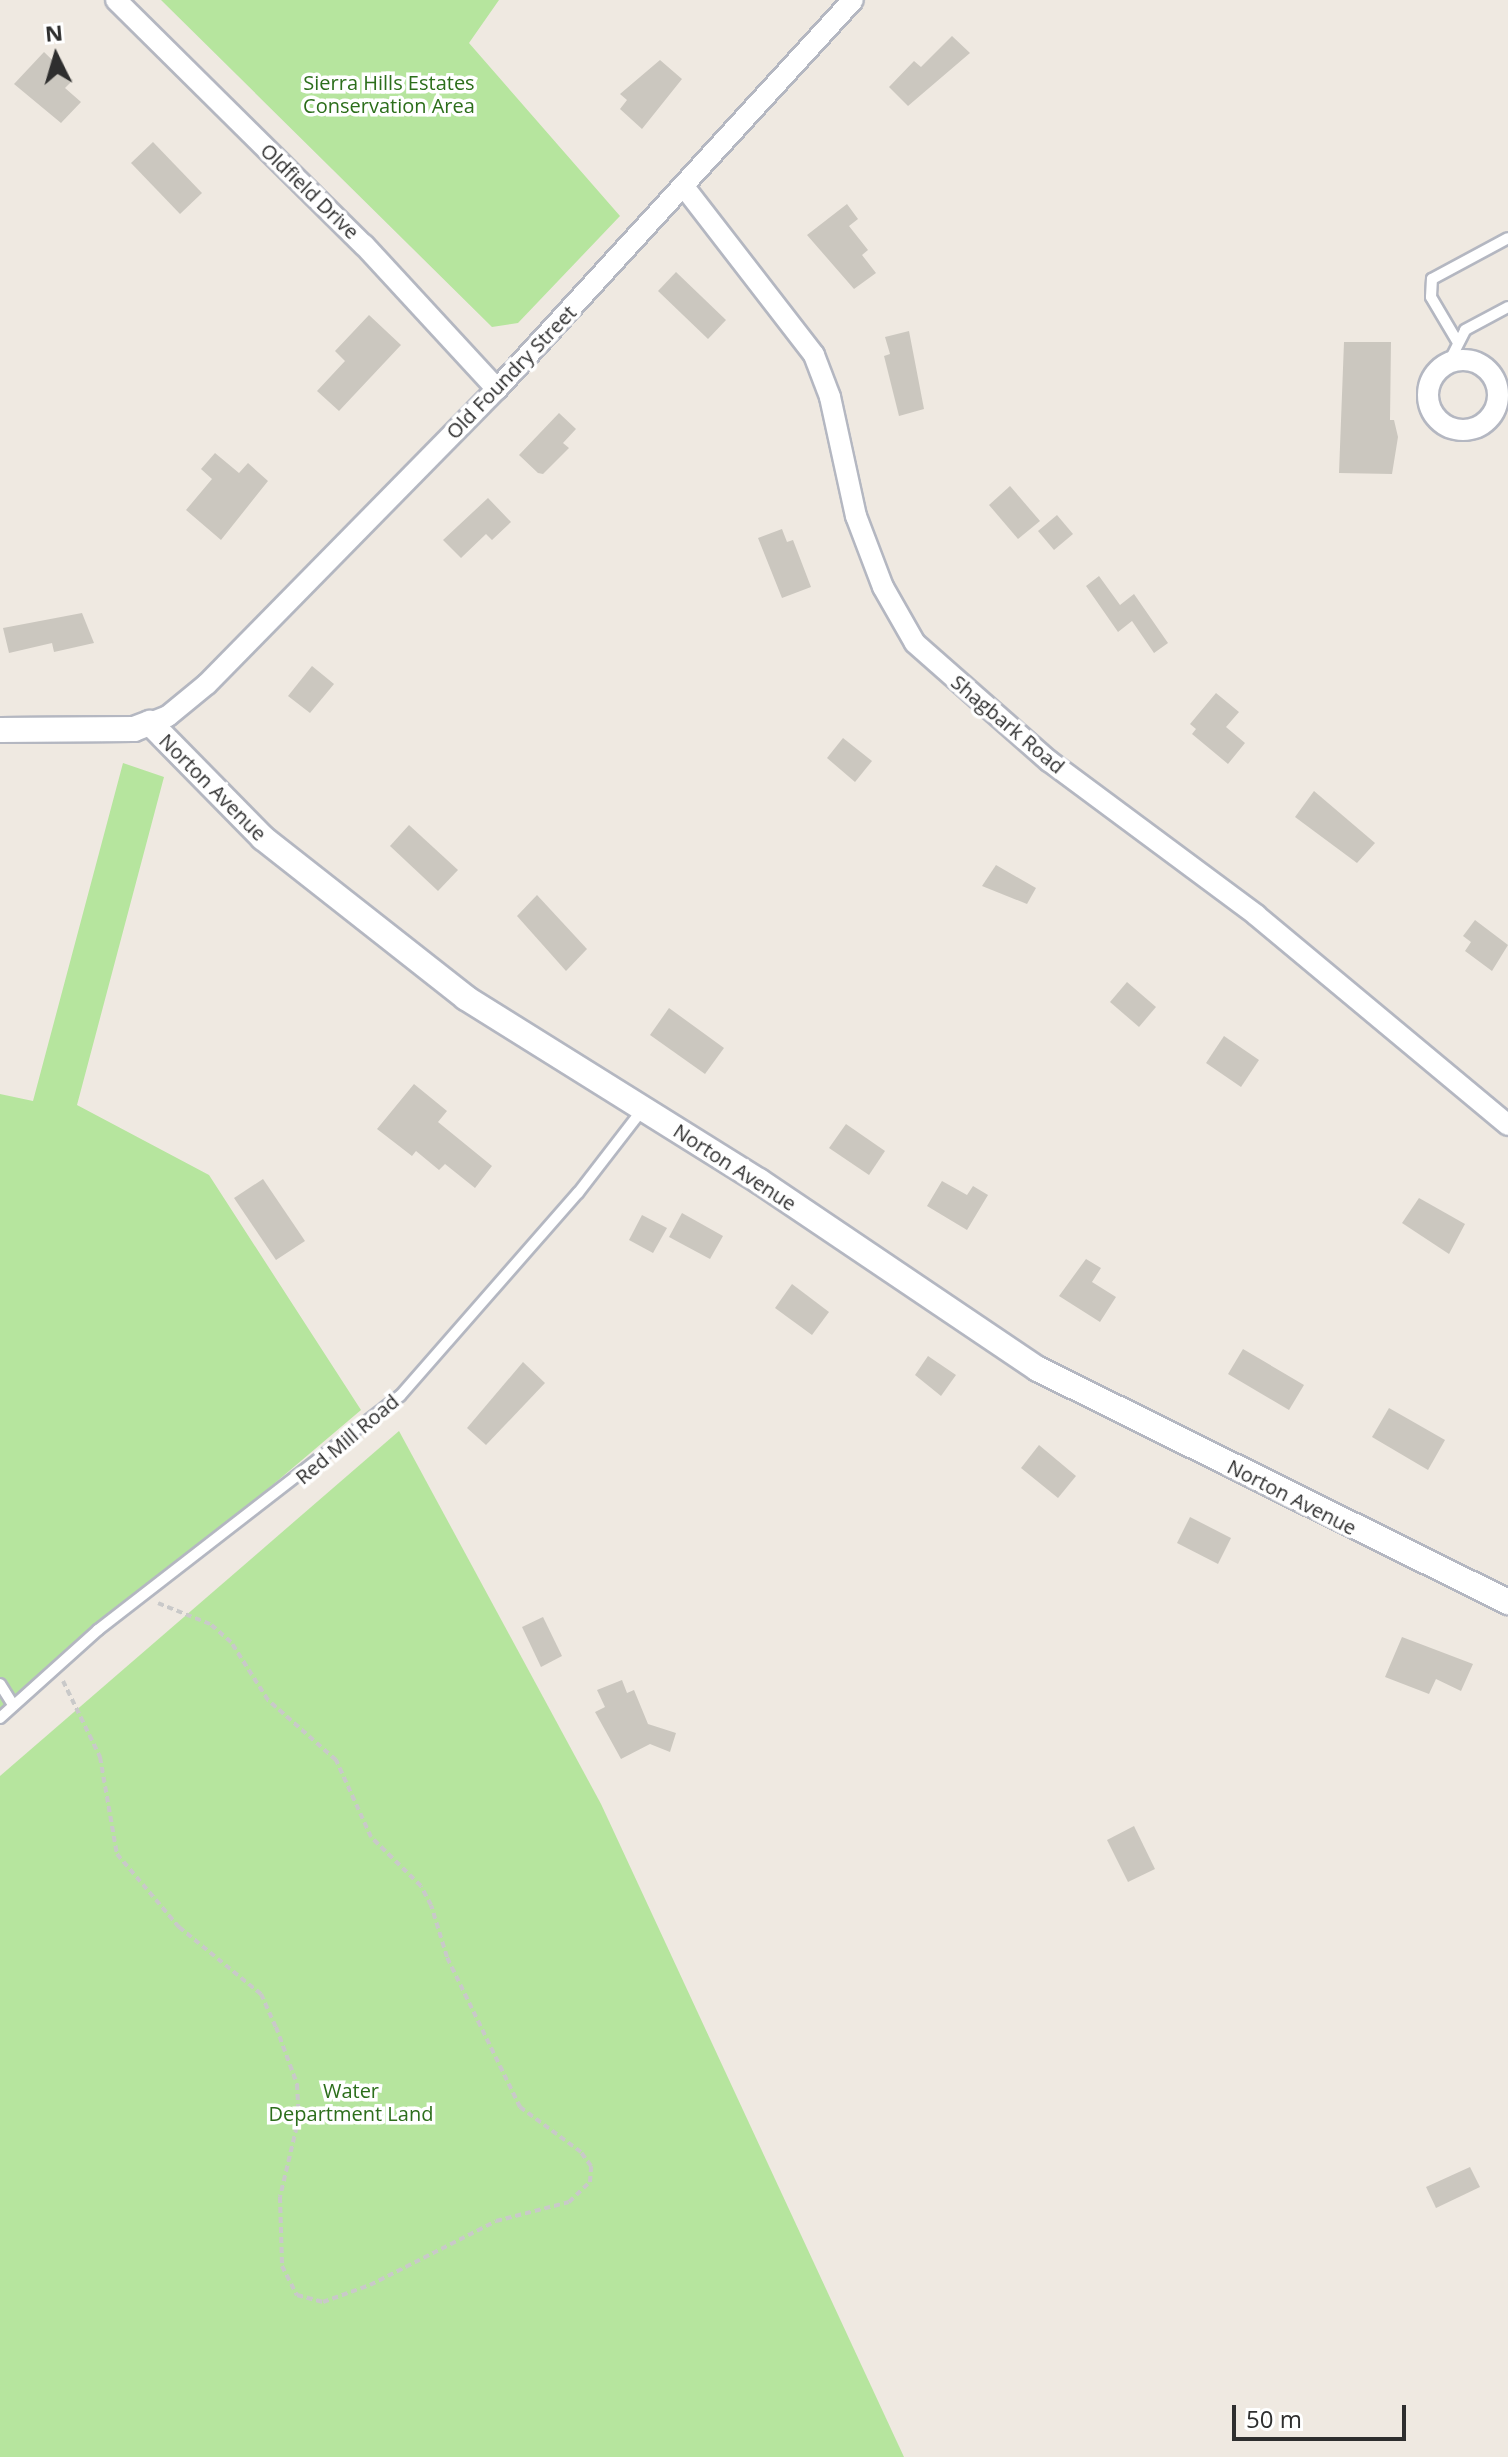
<!DOCTYPE html>
<html>
<head>
<meta charset="utf-8">
<style>
  body { margin:0 }
  #map { position:relative; width:1508px; height:2457px; overflow:hidden; background:#efe9e1; font-family:"Open Sans",sans-serif }
  div>[style] { position:absolute }
  .green>* { inset:0; background:#b6e59e }
  .building>* { inset:0; background:#cbc7bf }
  .path>* { height:4px; margin-top:-2px; transform-origin:0; background:repeating-linear-gradient(90deg,#c9c9c9 0 6px,transparent 0 10px) }
  .roads { filter:drop-shadow(2px 0 #b4b7c1) drop-shadow(-2px 0 #b4b7c1) drop-shadow(0 2px #b4b7c1) drop-shadow(0 -2px #b4b7c1) }
  .service>* { height:10px; margin:-5px; padding:0 5px; transform-origin:5px; border-radius:5px; background:#fff }
  .minor>* { height:20px; margin:-10px; padding:0 10px; transform-origin:10px; border-radius:10px; background:#fff }
  .minor>.ring { margin:-10px; padding:0; box-sizing:content-box; background:none; border:20px solid #fff; border-radius:50% }
  .tertiary>* { height:24px; margin:-12px; padding:0 12px; transform-origin:12px; border-radius:12px; background:#fff }
  span { translate:-50% -50%; white-space:nowrap; text-align:center; line-height:1.15; -webkit-text-stroke:7px #fff; paint-order:stroke }
  .park-label { font-size:20px; color:#2c6e1b }
  .street-label { font-size:20px; color:#2e2e2e }
  .north { position:absolute; left:16px; top:16px; width:80px; height:80px; -webkit-text-stroke:6px #fff; paint-order:stroke; rotate:355deg; font-size:22px; font-weight:700; line-height:32px; text-align:center; color:#2e2e2e }
  .north::after { content:''; display:block; margin:auto; width:28px; height:36px; background:#2e2e2e; clip-path:polygon(50% 0,100% 100%,50% 72%,0 100%) }
  .scale { position:absolute; left:1232px; top:2405px; width:174px; height:36px; box-sizing:border-box; border:4px solid #2e2e2e; border-top:0; padding-left:10px; font-size:24px; line-height:28px; white-space:nowrap; color:#2e2e2e; -webkit-text-stroke:6px #fff; paint-order:stroke }
</style>
</head>
<body>
<div id="map">
  <div class="green">
    <i style="clip-path:polygon(161px 0,499px 0,469px 43px,620px 216px,518px 323px,492px 327px)"></i>
    <i style="clip-path:polygon(123px 763px,164px 777px,77px 1105px,209px 1175px,361px 1410px,0 1716px,0 1094px,33px 1101px)"></i>
    <i style="clip-path:polygon(399px 1431px,601px 1804px,904px 2457px,0 2457px,0 1776px)"></i>
  </div>
  <div class="building">
    <i style="clip-path:polygon(952px 36px,970px 53px,908px 106px,889px 87px,914px 61px,921px 67px)"></i>
    <i style="clip-path:polygon(44px 52px,73px 80px,65px 88px,81px 102px,61px 123px,14px 84px)"></i>
    <i style="clip-path:polygon(660px 60px,682px 79px,642px 129px,620px 109px,627px 100px,620px 94px)"></i>
    <i style="clip-path:polygon(153px 142px,202px 193px,180px 214px,131px 163px)"></i>
    <i style="clip-path:polygon(847px 204px,858px 219px,849px 226px,868px 250px,862px 255px,876px 273px,854px 289px,807px 235px)"></i>
    <i style="clip-path:polygon(676px 272px,726px 320px,708px 339px,658px 291px)"></i>
    <i style="clip-path:polygon(369px 315px,401px 345px,339px 411px,317px 391px,345px 361px,335px 351px)"></i>
    <i style="clip-path:polygon(909px 331px,924px 409px,899px 416px,884px 356px,890px 354px,885px 337px)"></i>
    <i style="clip-path:polygon(1344px 342px,1391px 342px,1390px 420px,1394px 420px,1398px 437px,1392px 474px,1339px 473px)"></i>
    <i style="clip-path:polygon(559px 413px,576px 429px,563px 443px,569px 448px,543px 474px,538px 473px,519px 455px)"></i>
    <i style="clip-path:polygon(215px 453px,239px 473px,248px 463px,268px 481px,221px 540px,186px 510px,212px 479px,201px 469px)"></i>
    <i style="clip-path:polygon(1010px 486px,1040px 521px,1018px 539px,989px 505px)"></i>
    <i style="clip-path:polygon(488px 498px,511px 522px,492px 540px,486px 534px,461px 558px,443px 540px)"></i>
    <i style="clip-path:polygon(1057px 515px,1073px 534px,1054px 550px,1038px 531px)"></i>
    <i style="clip-path:polygon(782px 529px,787px 542px,793px 540px,811px 587px,782px 598px,758px 538px)"></i>
    <i style="clip-path:polygon(1099px 576px,1120px 605px,1134px 594px,1168px 643px,1154px 653px,1132px 621px,1118px 632px,1086px 586px)"></i>
    <i style="clip-path:polygon(82px 613px,94px 643px,54px 652px,52px 643px,9px 653px,3px 628px)"></i>
    <i style="clip-path:polygon(312px 666px,334px 684px,310px 713px,288px 696px)"></i>
    <i style="clip-path:polygon(1216px 693px,1239px 712px,1226px 727px,1245px 743px,1228px 764px,1192px 734px,1196px 729px,1190px 724px)"></i>
    <i style="clip-path:polygon(843px 738px,872px 761px,855px 782px,827px 758px)"></i>
    <i style="clip-path:polygon(1314px 791px,1375px 843px,1357px 863px,1295px 817px)"></i>
    <i style="clip-path:polygon(409px 825px,458px 870px,438px 891px,390px 846px)"></i>
    <i style="clip-path:polygon(996px 865px,1036px 888px,1027px 904px,982px 886px)"></i>
    <i style="clip-path:polygon(537px 895px,587px 949px,566px 971px,517px 916px)"></i>
    <i style="clip-path:polygon(1475px 920px,1508px 945px,1492px 971px,1465px 951px,1471px 942px,1463px 936px)"></i>
    <i style="clip-path:polygon(1127px 982px,1156px 1007px,1139px 1027px,1110px 1002px)"></i>
    <i style="clip-path:polygon(669px 1008px,724px 1048px,705px 1074px,650px 1035px)"></i>
    <i style="clip-path:polygon(1224px 1036px,1259px 1060px,1241px 1087px,1206px 1063px)"></i>
    <i style="clip-path:polygon(414px 1084px,447px 1111px,438px 1122px,492px 1166px,475px 1188px,445px 1164px,439px 1170px,416px 1151px,412px 1156px,377px 1129px)"></i>
    <i style="clip-path:polygon(846px 1124px,885px 1151px,869px 1175px,829px 1148px)"></i>
    <i style="clip-path:polygon(263px 1179px,305px 1241px,276px 1260px,234px 1198px)"></i>
    <i style="clip-path:polygon(942px 1181px,967px 1195px,973px 1186px,988px 1195px,967px 1230px,927px 1206px)"></i>
    <i style="clip-path:polygon(1419px 1198px,1465px 1224px,1449px 1254px,1402px 1223px)"></i>
    <i style="clip-path:polygon(682px 1213px,723px 1236px,710px 1259px,669px 1237px)"></i>
    <i style="clip-path:polygon(642px 1215px,667px 1228px,653px 1253px,629px 1240px)"></i>
    <i style="clip-path:polygon(1086px 1259px,1101px 1268px,1092px 1282px,1116px 1297px,1100px 1322px,1059px 1296px)"></i>
    <i style="clip-path:polygon(792px 1284px,829px 1312px,812px 1335px,775px 1308px)"></i>
    <i style="clip-path:polygon(1243px 1349px,1304px 1385px,1289px 1410px,1228px 1374px)"></i>
    <i style="clip-path:polygon(928px 1356px,956px 1375px,941px 1396px,915px 1375px)"></i>
    <i style="clip-path:polygon(523px 1362px,545px 1383px,486px 1445px,467px 1428px)"></i>
    <i style="clip-path:polygon(1389px 1408px,1445px 1440px,1428px 1470px,1372px 1437px)"></i>
    <i style="clip-path:polygon(1039px 1445px,1076px 1476px,1058px 1498px,1021px 1468px)"></i>
    <i style="clip-path:polygon(1190px 1517px,1231px 1538px,1218px 1564px,1177px 1543px)"></i>
    <i style="clip-path:polygon(543px 1617px,562px 1656px,541px 1667px,522px 1627px)"></i>
    <i style="clip-path:polygon(1402px 1637px,1473px 1664px,1461px 1691px,1436px 1679px,1429px 1694px,1385px 1677px)"></i>
    <i style="clip-path:polygon(622px 1680px,627px 1693px,634px 1690px,648px 1724px,676px 1733px,670px 1752px,650px 1744px,621px 1759px,595px 1712px,605px 1707px,597px 1690px)"></i>
    <i style="clip-path:polygon(1134px 1826px,1155px 1869px,1128px 1882px,1107px 1840px)"></i>
    <i style="clip-path:polygon(1470px 2167px,1480px 2187px,1436px 2208px,1426px 2187px)"></i>
  </div>
  <div class="path">
    <i style="left:63px;top:1681px;width:85px;rotate:64deg"></i>
    <i style="left:100px;top:1757px;width:98px;rotate:80.1deg"></i>
    <i style="left:117px;top:1854px;width:96px;rotate:49.7deg"></i>
    <i style="left:179px;top:1927px;width:106px;rotate:39.3deg"></i>
    <i style="left:261px;top:1994px;width:36px;rotate:66deg"></i>
    <i style="left:276px;top:2027px;width:61px;rotate:69.8deg"></i>
    <i style="left:297px;top:2084px;width:33px;rotate:87deg"></i>
    <i style="left:299px;top:2117px;width:82px;rotate:103.4deg"></i>
    <i style="left:280px;top:2197px;width:69px;rotate:88.3deg"></i>
    <i style="left:282px;top:2266px;width:33px;rotate:63deg"></i>
    <i style="left:297px;top:2295px;width:27px;rotate:15deg"></i>
    <i style="left:323px;top:2302px;width:50px;rotate:-19.9deg"></i>
    <i style="left:370px;top:2285px;width:141px;rotate:-26.9deg"></i>
    <i style="left:496px;top:2221px;width:75px;rotate:-14.6deg"></i>
    <i style="left:569px;top:2202px;width:29px;rotate:-44deg"></i>
    <i style="left:590px;top:2182px;width:16px;rotate:-86deg"></i>
    <i style="left:591px;top:2166px;width:17px;rotate:-126deg"></i>
    <i style="left:581px;top:2152px;width:76px;rotate:-143.6deg"></i>
    <i style="left:520px;top:2107px;width:167px;rotate:-116deg"></i>
    <i style="left:447px;top:1957px;width:54px;rotate:-107.1deg"></i>
    <i style="left:431px;top:1905px;width:21px;rotate:-118deg"></i>
    <i style="left:421px;top:1886px;width:70px;rotate:-135.6deg"></i>
    <i style="left:371px;top:1837px;width:85px;rotate:-114.4deg"></i>
    <i style="left:336px;top:1760px;width:91px;rotate:-138.6deg"></i>
    <i style="left:268px;top:1700px;width:69px;rotate:-122.5deg"></i>
    <i style="left:231px;top:1642px;width:28px;rotate:-139deg"></i>
    <i style="left:210px;top:1624px;width:56px;rotate:-158deg"></i>
  </div>
  <div class="roads">
    <div class="service">
      <i style="left:1457px;top:341px;width:51px;rotate:-120.6deg"></i>
      <i style="left:1431px;top:297px;width:18px;rotate:-87deg"></i>
      <i style="left:1432px;top:279px;width:86px;rotate:-28.3deg"></i>
      <i style="left:1448px;top:364px;width:38px;rotate:-63deg"></i>
      <i style="left:1465px;top:330px;width:49px;rotate:-28.1deg"></i>
      <i style="left:0;top:1684px;width:25px;rotate:58deg"></i>
      <i style="left:0;top:1718px;width:132px;rotate:-41.9deg"></i>
      <i style="left:98px;top:1630px;width:382px;rotate:-37.8deg"></i>
      <i style="left:400px;top:1396px;width:270px;rotate:-48.8deg"></i>
      <i style="left:578px;top:1193px;width:106px;rotate:-52.3deg"></i>
    </div>
    <div class="minor">
      <i style="left:116px;top:0;width:349px;rotate:44.7deg"></i>
      <i style="left:364px;top:245px;width:196px;rotate:47.3deg"></i>
      <i style="left:685px;top:188px;width:211px;rotate:52.3deg"></i>
      <i style="left:814px;top:355px;width:45px;rotate:69.1deg"></i>
      <i style="left:830px;top:397px;width:122px;rotate:77.7deg"></i>
      <i style="left:856px;top:516px;width:76px;rotate:69.2deg"></i>
      <i style="left:883px;top:587px;width:64px;rotate:60.3deg"></i>
      <i style="left:915px;top:643px;width:179px;rotate:41.4deg"></i>
      <i style="left:1049px;top:761px;width:258px;rotate:36.6deg"></i>
      <i style="left:1256px;top:915px;width:328px;rotate:39.8deg"></i>
      <i class="ring" style="left:1428px;top:360px;width:50px;height:50px"></i>
      <i style="left:150px;top:723px;width:19px;rotate:-21deg"></i>
      <i style="left:168px;top:716px;width:50px;rotate:-39.4deg"></i>
      <i style="left:207px;top:684px;width:414px;rotate:-45.5deg"></i>
      <i style="left:497px;top:389px;width:527px;rotate:-47.54deg"></i>
    </div>
    <div class="tertiary">
      <i style="left:0;top:730px;width:134px;rotate:-0.4deg"></i>
      <i style="left:134px;top:729px;width:17px;rotate:-21deg"></i>
      <i style="left:150px;top:723px;width:161px;rotate:45.5deg"></i>
      <i style="left:263px;top:838px;width:258px;rotate:38.2deg"></i>
      <i style="left:466px;top:998px;width:345px;rotate:32deg"></i>
      <i style="left:759px;top:1181px;width:336px;rotate:34deg"></i>
      <i style="left:1038px;top:1369px;width:525px;rotate:26.37deg"></i>
    </div>
  </div>
  <div class="park-label">
    <span style="left:389px;top:94px">Sierra Hills Estates<br>Conservation Area</span>
    <span style="left:351px;top:2102px">Water<br>Department Land</span>
  </div>
  <div class="street-label">
    <span style="left:310px;top:191px;rotate:44deg">Oldfield Drive</span>
    <span style="left:511px;top:372px;rotate:-46deg">Old Foundry Street</span>
    <span style="left:1008px;top:724px;rotate:40deg">Shagbark Road</span>
    <span style="left:213px;top:787px;rotate:45deg">Norton Avenue</span>
    <span style="left:735px;top:1167px;rotate:33deg">Norton Avenue</span>
    <span style="left:347px;top:1439px;rotate:-40deg">Red Mill Road</span>
    <span style="left:1292px;top:1497px;rotate:27deg">Norton Avenue</span>
  </div>
  <div class="north">N</div>
  <div class="scale">50 m</div>
</div>
</body>
</html>
